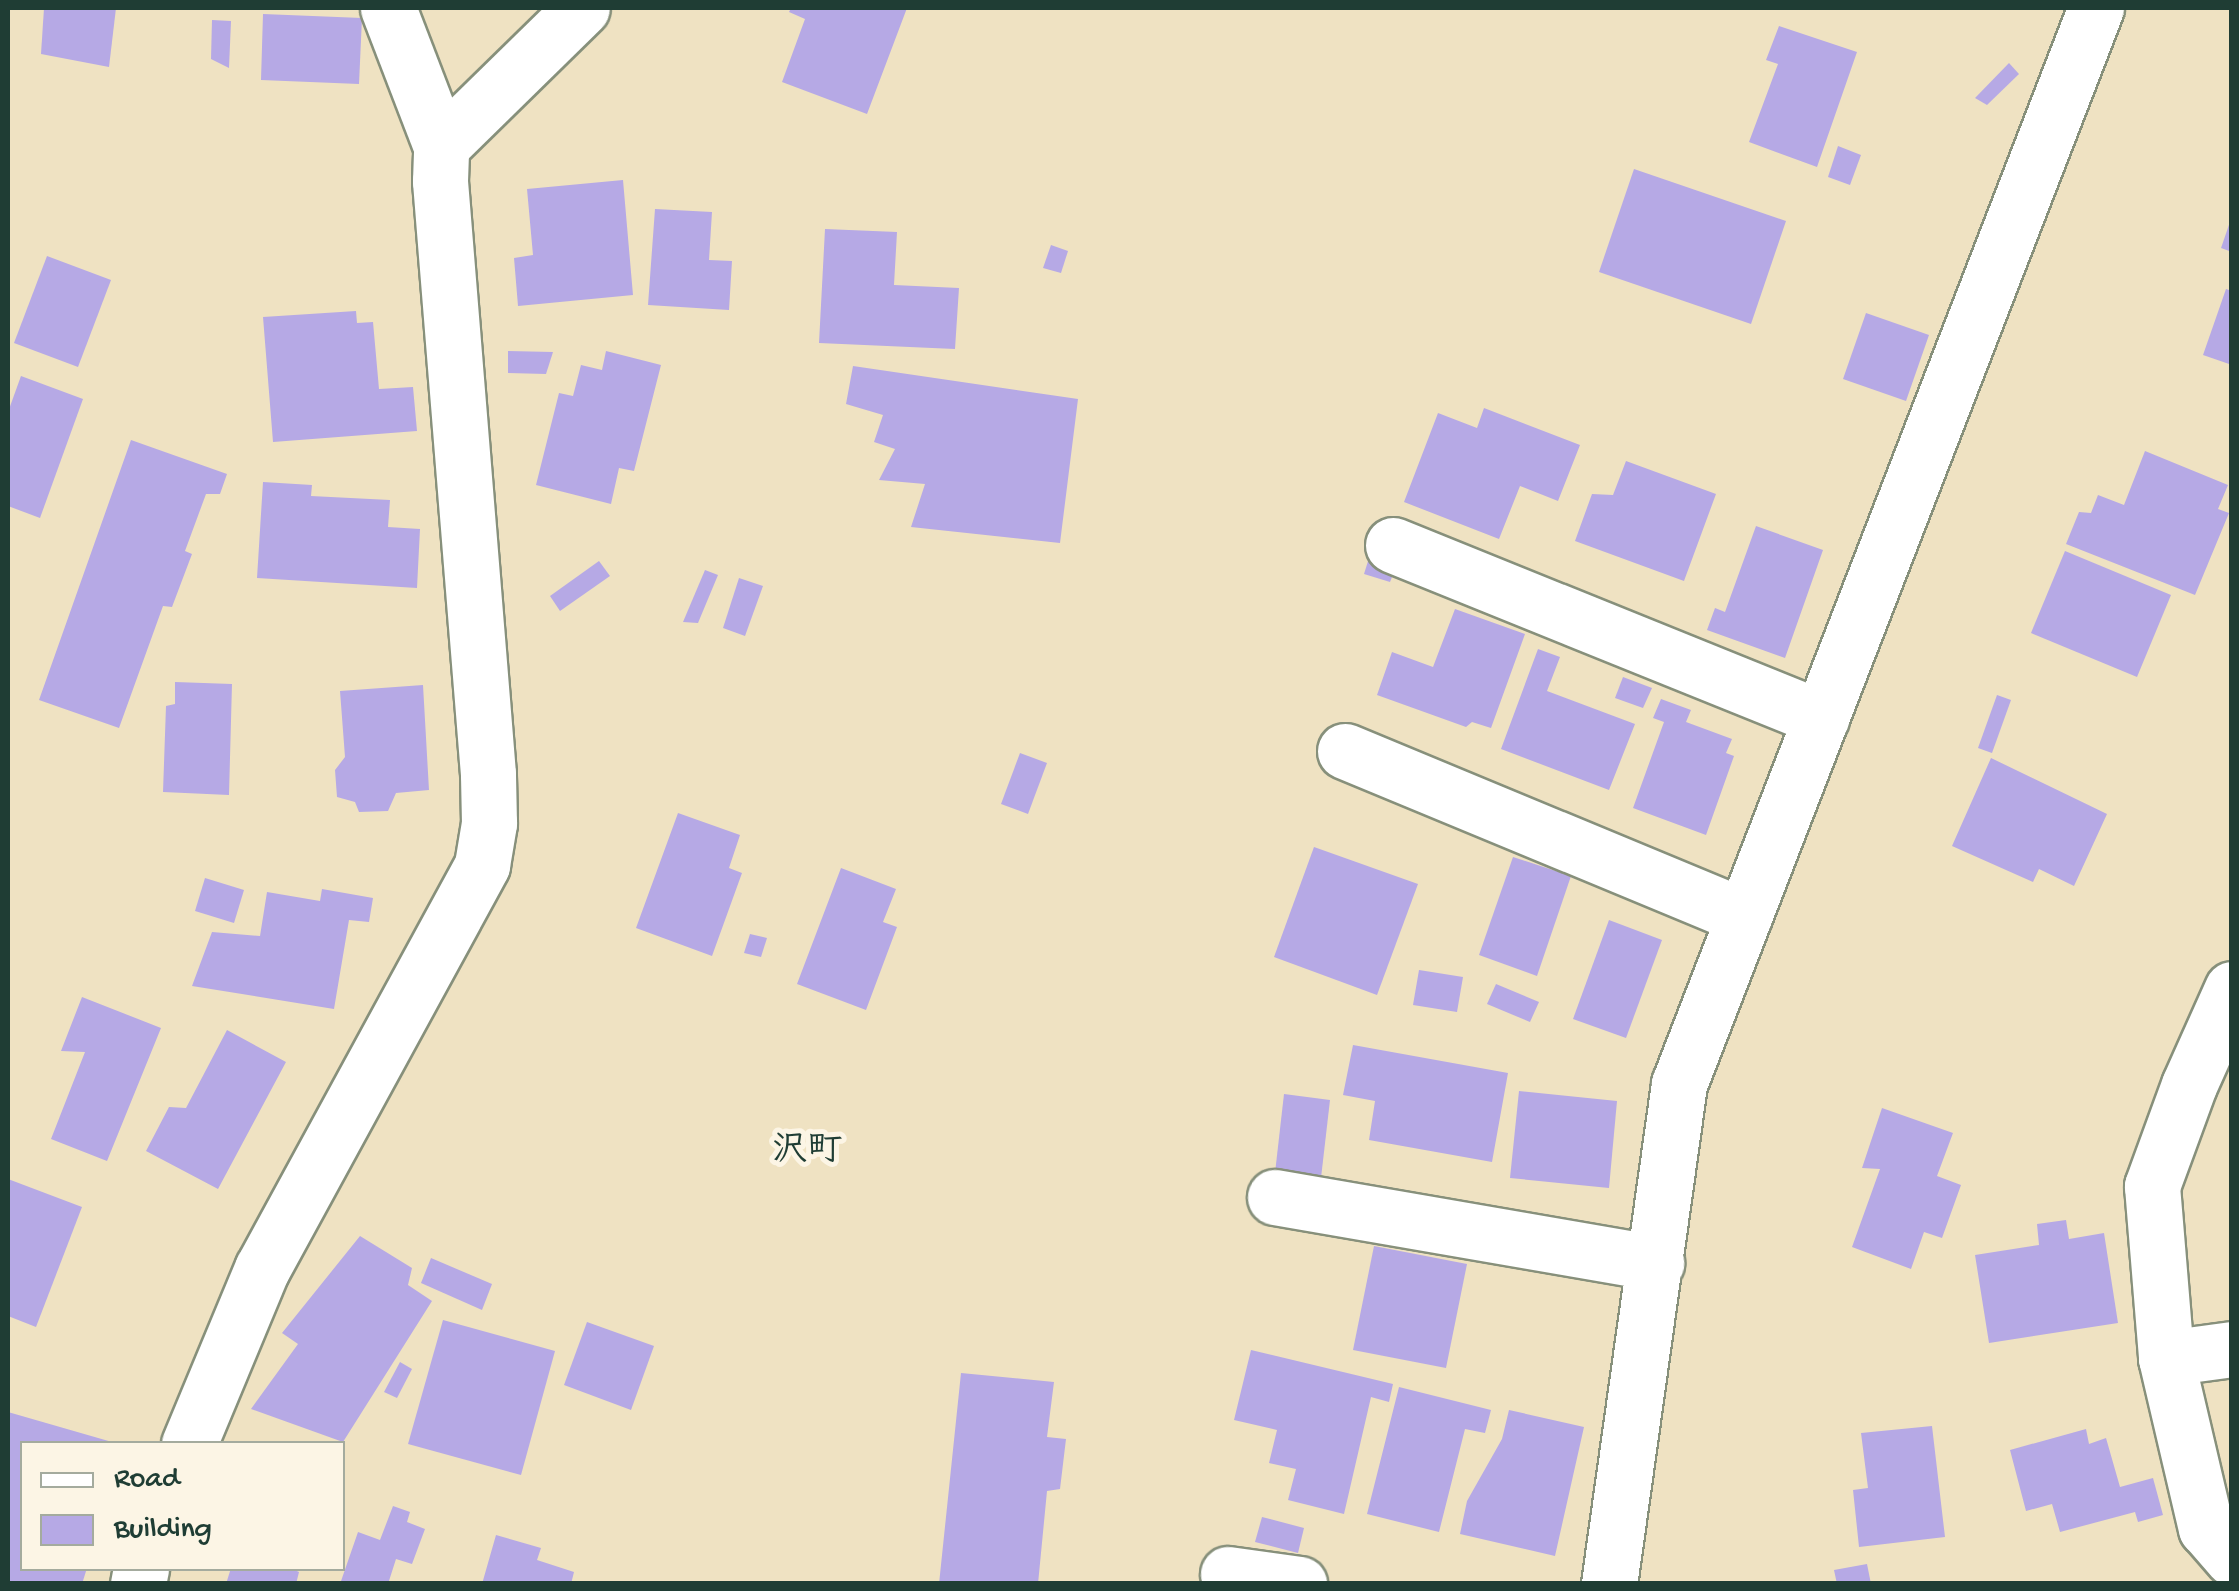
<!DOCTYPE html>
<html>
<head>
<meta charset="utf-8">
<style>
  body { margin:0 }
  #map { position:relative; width:2239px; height:1591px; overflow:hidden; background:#efe2c2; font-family:"Gochi Hand","Klee One",sans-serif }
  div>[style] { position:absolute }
  .building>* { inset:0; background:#b6a9e5 }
  .roads { filter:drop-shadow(2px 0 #87907b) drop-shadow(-2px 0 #87907b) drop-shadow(0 2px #87907b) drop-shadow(0 -2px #87907b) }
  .street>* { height:55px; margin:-27.5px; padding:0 27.5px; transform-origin:27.5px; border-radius:27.5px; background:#fff }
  span { translate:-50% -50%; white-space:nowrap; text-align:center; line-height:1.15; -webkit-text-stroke:10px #fcf5e5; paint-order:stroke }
  .neighbourhood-label { font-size:35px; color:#1f3d34; font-weight:700 }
  .frame { position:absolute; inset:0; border:10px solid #1f3d34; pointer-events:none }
  .legend { position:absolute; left:20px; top:1441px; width:325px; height:130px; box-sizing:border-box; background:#fcf5e5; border:2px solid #a4ab9e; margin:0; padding:12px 18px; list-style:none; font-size:30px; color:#1f3d34 }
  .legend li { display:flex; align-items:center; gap:20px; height:50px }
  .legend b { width:50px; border:2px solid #a4ab9e }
</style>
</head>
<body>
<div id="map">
  <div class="building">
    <i style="clip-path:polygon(44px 8px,116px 8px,109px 67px,41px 54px)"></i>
    <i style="clip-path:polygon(791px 8px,907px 8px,867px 114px,782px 82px,805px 19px,789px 12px)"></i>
    <i style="clip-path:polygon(263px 14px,362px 18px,359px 84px,261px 80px)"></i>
    <i style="clip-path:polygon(212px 20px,231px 21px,229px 68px,211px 59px)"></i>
    <i style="clip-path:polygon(1779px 26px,1857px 52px,1817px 167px,1749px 142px,1778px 64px,1766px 60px)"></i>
    <i style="clip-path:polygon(2009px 63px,2019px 74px,1987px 105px,1975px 98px)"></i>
    <i style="clip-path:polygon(1838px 146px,1861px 155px,1850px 185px,1828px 177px)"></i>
    <i style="clip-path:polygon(1634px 169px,1786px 221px,1751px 324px,1599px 272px)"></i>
    <i style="clip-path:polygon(623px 180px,633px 295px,518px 306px,514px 258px,533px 255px,527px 189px)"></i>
    <i style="clip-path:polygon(655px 209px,712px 212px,709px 260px,732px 261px,729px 310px,648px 305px)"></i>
    <i style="clip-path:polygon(2231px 219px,2232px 219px,2232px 252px,2221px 248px)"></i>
    <i style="clip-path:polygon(825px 229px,897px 232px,894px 285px,959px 288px,955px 349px,819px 343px)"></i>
    <i style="clip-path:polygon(1051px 245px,1068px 251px,1061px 273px,1043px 268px)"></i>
    <i style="clip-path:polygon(47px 256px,111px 280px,78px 367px,14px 343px)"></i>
    <i style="clip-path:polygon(2226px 289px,2232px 291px,2232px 365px,2203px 355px)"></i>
    <i style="clip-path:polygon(356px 311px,357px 323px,373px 322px,379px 389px,413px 387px,417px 431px,273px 442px,263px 317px)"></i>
    <i style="clip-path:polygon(1866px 313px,1929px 335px,1906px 401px,1843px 379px)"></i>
    <i style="clip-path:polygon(508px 351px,553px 352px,546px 374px,508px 373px)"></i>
    <i style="clip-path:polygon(606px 351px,661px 365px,634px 471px,619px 468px,611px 504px,536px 485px,559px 393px,573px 396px,581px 365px,602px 370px)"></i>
    <i style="clip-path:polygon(853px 366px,1078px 399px,1060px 543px,911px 527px,925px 484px,879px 480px,895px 449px,874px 442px,883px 415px,846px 404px)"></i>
    <i style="clip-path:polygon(21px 376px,83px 399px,40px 518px,8px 506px,8px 412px)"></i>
    <i style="clip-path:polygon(1484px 408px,1580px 445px,1558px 501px,1520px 486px,1499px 539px,1404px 502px,1438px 413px,1477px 428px)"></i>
    <i style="clip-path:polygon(131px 440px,227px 474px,220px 494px,206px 494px,185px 551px,192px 554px,172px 607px,163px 606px,119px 728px,39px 700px)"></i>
    <i style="clip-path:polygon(2145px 451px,2228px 485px,2218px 509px,2229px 513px,2195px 595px,2066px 544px,2079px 512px,2091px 513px,2098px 495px,2124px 505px)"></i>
    <i style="clip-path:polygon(1626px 461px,1716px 494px,1684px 581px,1575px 541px,1592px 494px,1613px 495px)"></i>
    <i style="clip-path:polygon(263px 482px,312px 485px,311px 496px,390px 500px,388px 527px,420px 529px,417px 588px,257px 578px)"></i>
    <i style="clip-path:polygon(1756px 526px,1823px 550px,1785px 658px,1707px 630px,1715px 608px,1725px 612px)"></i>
    <i style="clip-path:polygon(2065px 551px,2171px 595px,2137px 677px,2031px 633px)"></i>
    <i style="clip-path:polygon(1369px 558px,1396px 567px,1390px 582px,1364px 574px)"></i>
    <i style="clip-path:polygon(599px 561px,610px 576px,560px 611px,550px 596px)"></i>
    <i style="clip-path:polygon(705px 570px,718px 575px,698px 623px,683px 622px)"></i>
    <i style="clip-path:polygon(739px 578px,763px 586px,745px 636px,723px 628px)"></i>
    <i style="clip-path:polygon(1455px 609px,1525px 634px,1491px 728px,1472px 722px,1466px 727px,1377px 695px,1392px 652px,1433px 667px)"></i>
    <i style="clip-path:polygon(1538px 649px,1560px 657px,1547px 691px,1635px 724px,1609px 790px,1501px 749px)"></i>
    <i style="clip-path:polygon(1623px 677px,1652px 688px,1643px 708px,1615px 698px)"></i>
    <i style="clip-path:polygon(175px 682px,232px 684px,229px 795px,163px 792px,166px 706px,175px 704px)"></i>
    <i style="clip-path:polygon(423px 685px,429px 790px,396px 793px,388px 811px,359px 812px,355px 802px,337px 797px,335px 770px,345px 757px,340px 691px)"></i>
    <i style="clip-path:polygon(1997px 695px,2011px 700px,1992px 753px,1978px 748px)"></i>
    <i style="clip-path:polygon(1661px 699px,1691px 710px,1686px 722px,1732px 739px,1726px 753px,1734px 756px,1706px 835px,1633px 808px,1664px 722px,1653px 718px)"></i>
    <i style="clip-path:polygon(1020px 753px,1047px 763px,1028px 814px,1001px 804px)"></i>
    <i style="clip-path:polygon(1991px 758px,2107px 814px,2074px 886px,2039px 869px,2033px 882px,1952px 846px)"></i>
    <i style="clip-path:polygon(678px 813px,740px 835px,729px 868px,742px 873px,712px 956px,636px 928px)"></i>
    <i style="clip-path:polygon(1314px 847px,1418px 884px,1377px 995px,1274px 957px)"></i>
    <i style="clip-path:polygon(1513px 857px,1571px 876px,1537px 976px,1479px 955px)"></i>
    <i style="clip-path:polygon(841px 868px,896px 889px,883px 922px,897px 927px,866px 1010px,797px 984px)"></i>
    <i style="clip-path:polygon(205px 878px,244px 890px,234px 923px,195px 911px)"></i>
    <i style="clip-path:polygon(322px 889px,373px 898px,369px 922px,349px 920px,334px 1009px,192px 986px,212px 932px,260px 936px,267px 892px,320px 901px)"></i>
    <i style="clip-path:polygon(1609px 920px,1662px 940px,1626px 1038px,1573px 1019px)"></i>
    <i style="clip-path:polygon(750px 934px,767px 938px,761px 957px,744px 953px)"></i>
    <i style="clip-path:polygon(1419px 970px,1463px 977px,1457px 1012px,1413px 1005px)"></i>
    <i style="clip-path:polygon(1496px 984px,1539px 1002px,1530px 1022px,1487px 1004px)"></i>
    <i style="clip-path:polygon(82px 997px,161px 1028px,107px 1161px,51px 1139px,85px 1052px,61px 1051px)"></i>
    <i style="clip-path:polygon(227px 1030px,286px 1062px,218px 1189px,146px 1151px,169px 1107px,186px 1108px)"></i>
    <i style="clip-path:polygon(1353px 1045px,1508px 1073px,1492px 1162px,1369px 1140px,1375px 1101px,1343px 1095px)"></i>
    <i style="clip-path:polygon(1519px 1091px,1617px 1101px,1609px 1188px,1510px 1178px)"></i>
    <i style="clip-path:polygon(1284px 1094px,1330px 1100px,1321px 1178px,1275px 1173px)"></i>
    <i style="clip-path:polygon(1882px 1108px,1953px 1133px,1937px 1176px,1961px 1185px,1942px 1238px,1924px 1232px,1911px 1269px,1852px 1247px,1880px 1169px,1862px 1168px)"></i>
    <i style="clip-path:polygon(8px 1179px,82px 1207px,36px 1327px,8px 1316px)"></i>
    <i style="clip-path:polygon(2066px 1220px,2069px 1239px,2104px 1233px,2118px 1323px,1989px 1343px,1975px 1255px,2039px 1245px,2037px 1224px)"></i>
    <i style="clip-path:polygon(360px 1236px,412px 1268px,408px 1285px,432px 1301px,343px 1442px,251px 1409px,298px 1344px,282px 1333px)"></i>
    <i style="clip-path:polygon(1374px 1246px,1467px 1264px,1446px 1368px,1353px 1350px)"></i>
    <i style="clip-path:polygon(431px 1258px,492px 1284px,482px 1310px,421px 1283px)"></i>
    <i style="clip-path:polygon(443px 1320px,555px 1351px,521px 1475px,408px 1444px)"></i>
    <i style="clip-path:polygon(587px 1322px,654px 1346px,631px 1410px,564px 1385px)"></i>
    <i style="clip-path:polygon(1251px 1350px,1393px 1384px,1389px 1402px,1371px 1397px,1344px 1514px,1288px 1500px,1296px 1469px,1269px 1463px,1277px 1430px,1234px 1420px)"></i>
    <i style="clip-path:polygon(400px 1362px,412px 1369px,397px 1398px,384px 1392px)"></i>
    <i style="clip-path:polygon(961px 1373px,1054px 1382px,1047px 1437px,1066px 1439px,1060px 1489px,1047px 1491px,1038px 1584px,939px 1584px)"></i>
    <i style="clip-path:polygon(1399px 1387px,1491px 1410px,1485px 1433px,1465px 1429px,1439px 1532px,1367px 1514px)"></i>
    <i style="clip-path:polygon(1509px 1410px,1584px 1427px,1555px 1556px,1460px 1534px,1467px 1501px,1502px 1439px)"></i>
    <i style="clip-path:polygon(8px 1412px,112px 1442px,22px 1444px,22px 1568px,87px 1568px,82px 1584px,8px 1584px)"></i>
    <i style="clip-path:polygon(1932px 1426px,1945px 1537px,1859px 1547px,1853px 1490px,1868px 1488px,1861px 1433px)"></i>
    <i style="clip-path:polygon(2086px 1429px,2089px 1444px,2106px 1438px,2120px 1487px,2153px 1478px,2163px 1515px,2138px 1522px,2135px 1512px,2060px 1532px,2052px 1504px,2026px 1511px,2010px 1450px)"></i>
    <i style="clip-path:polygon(393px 1506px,410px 1512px,407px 1522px,425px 1529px,412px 1564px,396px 1559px,388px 1584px,340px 1584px,358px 1532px,380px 1540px)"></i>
    <i style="clip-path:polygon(1262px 1517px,1304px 1528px,1298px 1553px,1255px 1542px)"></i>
    <i style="clip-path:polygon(496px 1535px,541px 1548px,537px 1560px,574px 1572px,571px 1584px,482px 1584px)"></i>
    <i style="clip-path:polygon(1867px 1564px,1871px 1584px,1837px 1584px,1834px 1570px)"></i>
    <i style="clip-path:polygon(231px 1568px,290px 1568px,299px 1572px,296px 1584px,226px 1584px)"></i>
  </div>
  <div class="roads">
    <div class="street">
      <i style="left:388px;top:8px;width:148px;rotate:69deg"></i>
      <i style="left:1393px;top:545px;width:462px;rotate:22deg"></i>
      <i style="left:1345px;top:751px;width:432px;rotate:22.5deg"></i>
      <i style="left:2232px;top:989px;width:105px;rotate:114.1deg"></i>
      <i style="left:2189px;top:1085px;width:108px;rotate:110.1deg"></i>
      <i style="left:2152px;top:1186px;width:173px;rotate:85.3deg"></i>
      <i style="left:2166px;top:1358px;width:175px;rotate:76.8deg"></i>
      <i style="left:2206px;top:1528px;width:40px;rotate:49deg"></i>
      <i style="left:1275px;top:1197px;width:387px;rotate:9.8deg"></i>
      <i style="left:2166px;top:1358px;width:67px;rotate:-7.8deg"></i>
      <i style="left:189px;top:1444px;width:190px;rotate:-67.4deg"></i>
      <i style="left:262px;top:1269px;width:460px;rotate:-61.4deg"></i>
      <i style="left:482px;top:865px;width:43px;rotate:-80.5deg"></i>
      <i style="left:489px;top:823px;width:49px;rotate:-91.2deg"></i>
      <i style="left:488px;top:774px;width:595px;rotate:-94.63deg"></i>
      <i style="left:440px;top:181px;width:35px;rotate:-88deg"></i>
      <i style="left:441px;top:146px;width:197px;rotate:-44.4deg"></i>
      <i style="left:1228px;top:1574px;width:72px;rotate:8deg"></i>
      <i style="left:138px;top:1584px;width:16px;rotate:-79deg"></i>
      <i style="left:1609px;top:1584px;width:505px;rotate:-82.03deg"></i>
      <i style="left:1679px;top:1084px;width:1154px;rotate:-68.82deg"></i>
    </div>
  </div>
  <div class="neighbourhood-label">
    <span style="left:807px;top:1153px">沢町</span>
  </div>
  <div class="frame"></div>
  <ul class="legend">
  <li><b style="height:12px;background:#fff"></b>Road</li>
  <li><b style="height:28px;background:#b6a9e5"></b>Building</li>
  </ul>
</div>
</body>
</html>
